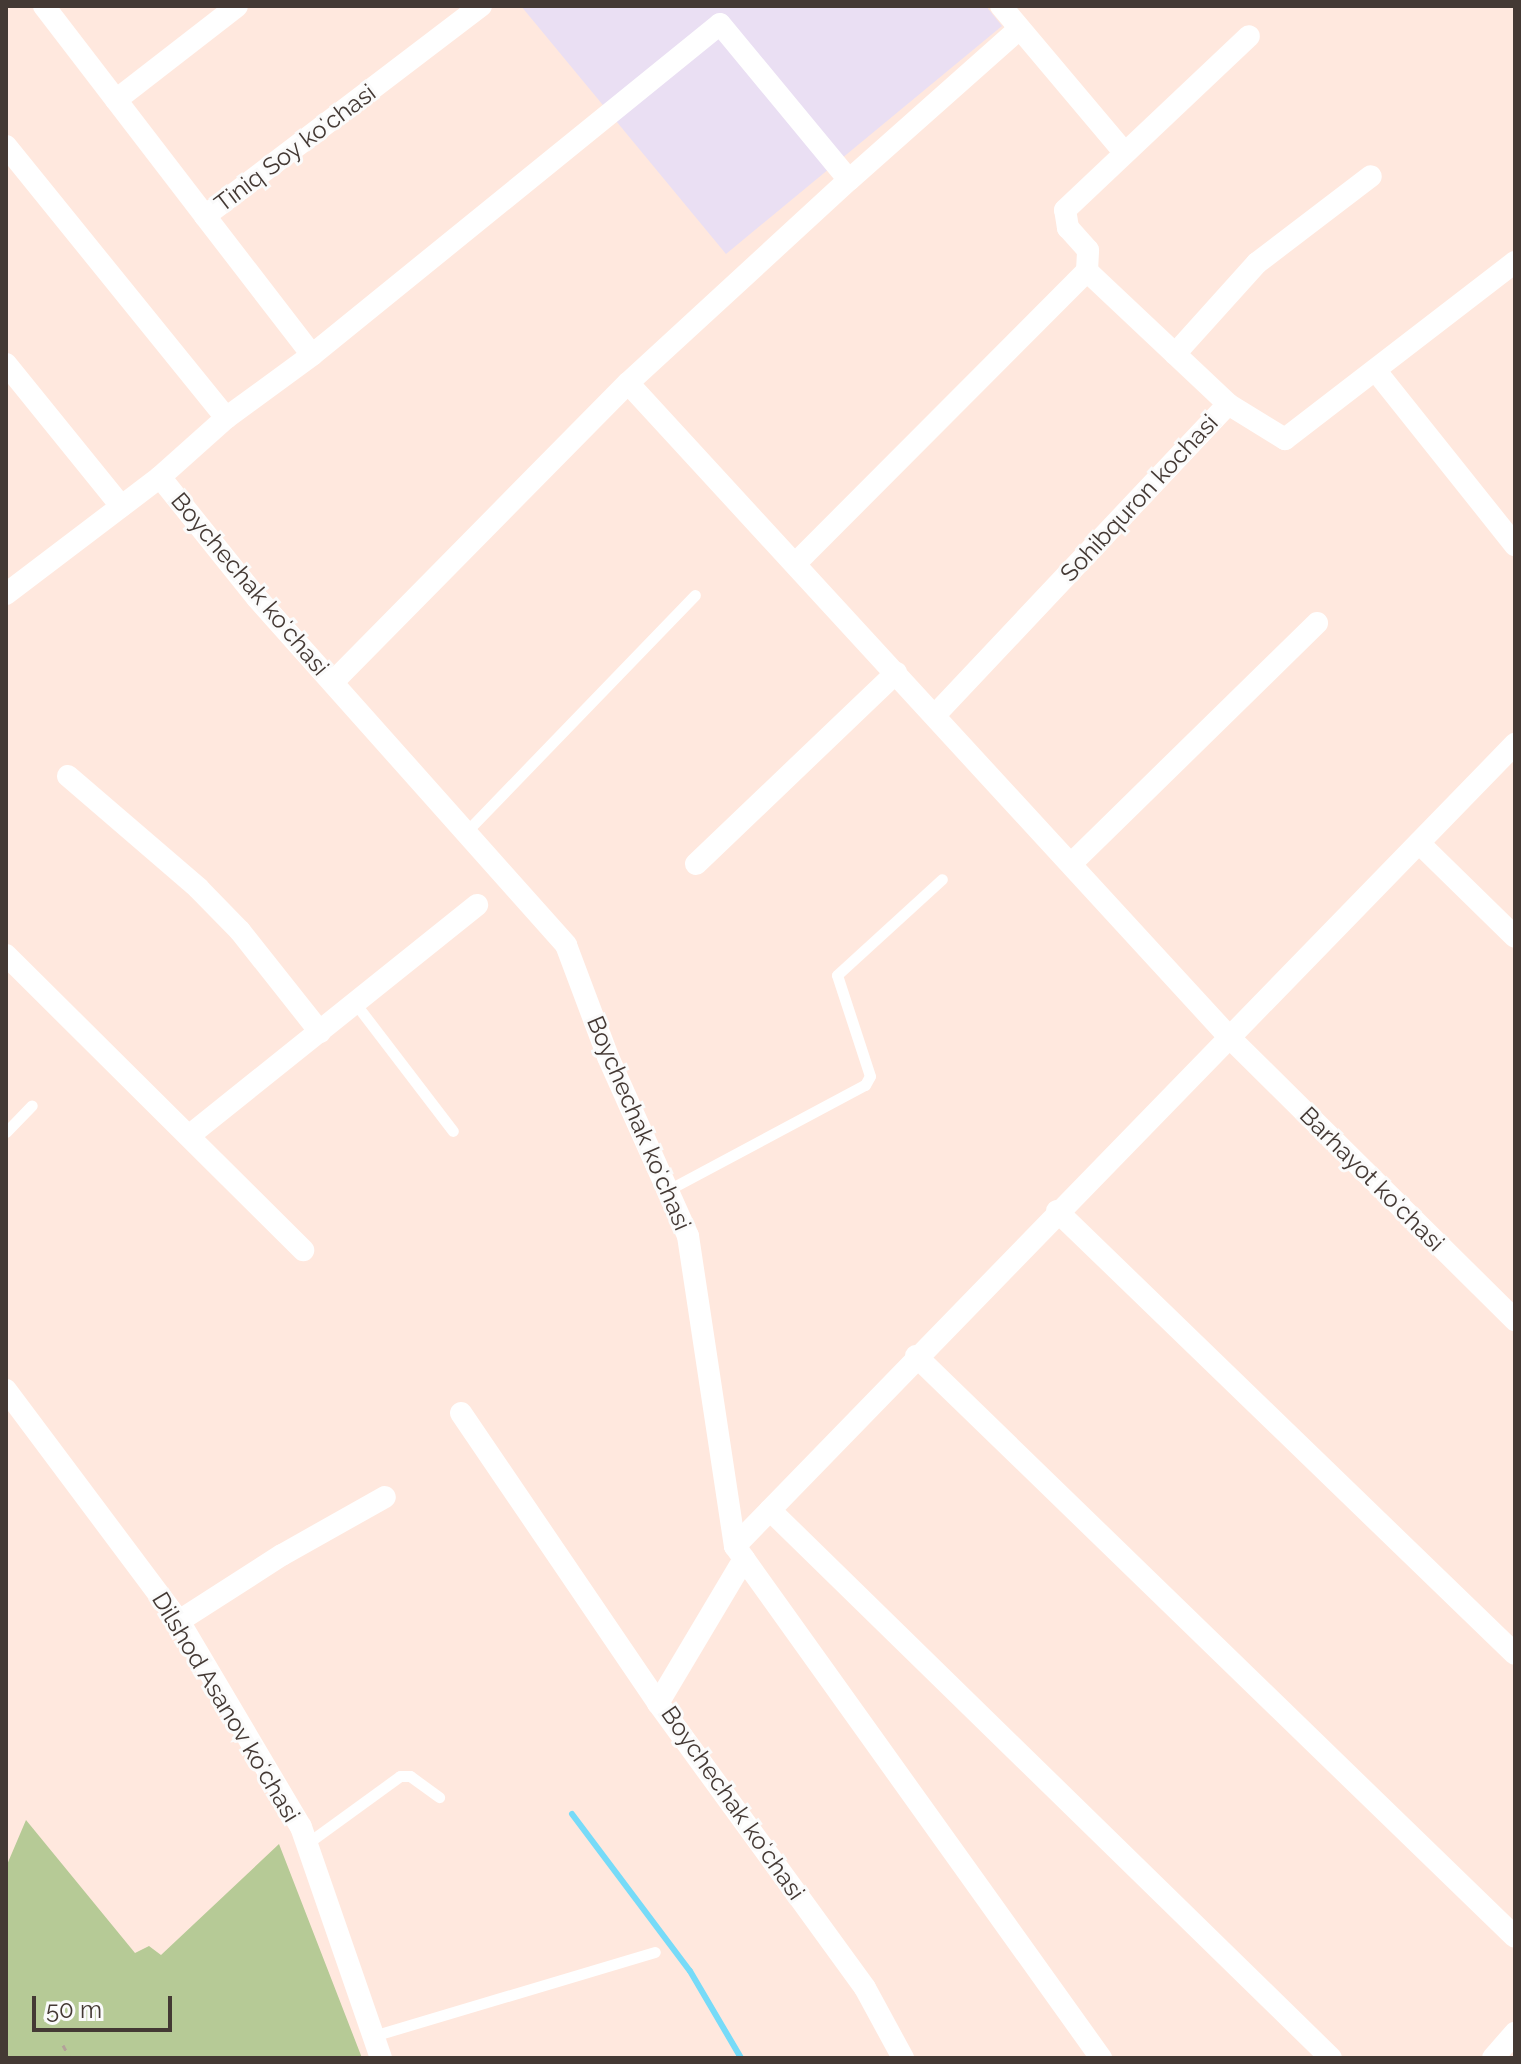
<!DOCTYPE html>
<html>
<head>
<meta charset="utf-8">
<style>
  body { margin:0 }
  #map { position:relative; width:1521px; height:2064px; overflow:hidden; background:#ffe8de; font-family:Raleway,sans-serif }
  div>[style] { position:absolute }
  .industrial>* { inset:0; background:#eadff3 }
  .green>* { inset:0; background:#b6ca96 }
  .stream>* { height:6px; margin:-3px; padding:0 3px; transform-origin:3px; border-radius:3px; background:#77dbf8 }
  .path>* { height:3px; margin-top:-1.5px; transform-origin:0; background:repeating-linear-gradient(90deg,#b3a199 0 6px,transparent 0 12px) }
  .lane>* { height:11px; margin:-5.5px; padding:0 5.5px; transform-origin:5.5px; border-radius:5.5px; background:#fff }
  .street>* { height:22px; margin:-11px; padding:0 11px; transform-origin:11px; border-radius:11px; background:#fff }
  span { translate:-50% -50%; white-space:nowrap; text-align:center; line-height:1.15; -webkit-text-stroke:6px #fbfbfb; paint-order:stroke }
  .street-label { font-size:24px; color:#443934 }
  .frame { position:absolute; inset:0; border:8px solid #443934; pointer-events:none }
  .scale { position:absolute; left:32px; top:1996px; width:140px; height:36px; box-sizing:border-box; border:4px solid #443934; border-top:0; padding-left:10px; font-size:24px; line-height:28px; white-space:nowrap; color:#443934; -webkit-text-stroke:6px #fbfbfb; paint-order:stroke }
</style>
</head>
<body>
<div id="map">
  <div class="industrial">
    <i style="clip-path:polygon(521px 6px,986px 6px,1002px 26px,726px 254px)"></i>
  </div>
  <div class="green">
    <i style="clip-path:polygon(26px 1820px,135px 1953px,149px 1946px,161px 1955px,279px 1844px,362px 2058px,6px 2058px,6px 1867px)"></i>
  </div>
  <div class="stream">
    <i style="left:572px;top:1814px;width:196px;rotate:53.1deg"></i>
    <i style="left:690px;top:1971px;width:101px;rotate:59.6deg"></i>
  </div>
  <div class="path">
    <i style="left:63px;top:2045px;width:15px;rotate:62deg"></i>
  </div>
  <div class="lane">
    <i style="left:467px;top:831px;width:328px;rotate:-46deg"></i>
    <i style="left:355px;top:1003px;width:161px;rotate:52.6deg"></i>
    <i style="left:6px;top:1132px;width:37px;rotate:-46deg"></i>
    <i style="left:668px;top:1190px;width:223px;rotate:-28.1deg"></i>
    <i style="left:865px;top:1085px;width:10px;rotate:-61deg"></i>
    <i style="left:870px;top:1076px;width:106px;rotate:-108.1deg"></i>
    <i style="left:837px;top:975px;width:142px;rotate:-42.4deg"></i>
    <i style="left:305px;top:1845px;width:117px;rotate:-36deg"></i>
    <i style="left:400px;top:1776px;width:10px"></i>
    <i style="left:410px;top:1776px;width:36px;rotate:36deg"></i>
    <i style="left:373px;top:2036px;width:294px;rotate:-16.6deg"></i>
  </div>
  <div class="street">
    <i style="left:44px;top:6px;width:265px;rotate:52.5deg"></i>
    <i style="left:205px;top:216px;width:347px;rotate:-37.3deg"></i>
    <i style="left:1001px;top:6px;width:192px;rotate:49.9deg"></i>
    <i style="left:116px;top:100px;width:153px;rotate:-37.8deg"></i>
    <i style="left:6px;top:146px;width:350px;rotate:51deg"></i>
    <i style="left:226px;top:418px;width:107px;rotate:-36.2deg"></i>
    <i style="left:205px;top:216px;width:175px;rotate:52.4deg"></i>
    <i style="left:312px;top:355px;width:525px;rotate:-39.05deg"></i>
    <i style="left:720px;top:24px;width:202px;rotate:50.4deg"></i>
    <i style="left:849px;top:180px;width:227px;rotate:-41.6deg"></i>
    <i style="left:1087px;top:271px;width:194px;rotate:43.3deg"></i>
    <i style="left:1175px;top:354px;width:122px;rotate:-48deg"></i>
    <i style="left:1257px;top:263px;width:143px;rotate:-37.3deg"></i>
    <i style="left:6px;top:364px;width:183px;rotate:51deg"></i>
    <i style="left:1376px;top:371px;width:223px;rotate:51.4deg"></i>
    <i style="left:628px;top:383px;width:300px;rotate:-42.6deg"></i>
    <i style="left:160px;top:477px;width:155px;rotate:51.3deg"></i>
    <i style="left:257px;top:598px;width:465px;rotate:48.3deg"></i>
    <i style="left:566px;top:945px;width:120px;rotate:69.4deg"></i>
    <i style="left:608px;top:1057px;width:196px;rotate:65.9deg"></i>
    <i style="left:688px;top:1236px;width:314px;rotate:81.4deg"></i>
    <i style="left:735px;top:1546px;width:16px;rotate:55deg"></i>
    <i style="left:744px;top:1559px;width:168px;rotate:120.8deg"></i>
    <i style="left:658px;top:1703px;width:352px;rotate:54deg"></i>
    <i style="left:865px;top:1988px;width:80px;rotate:61.5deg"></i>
    <i style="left:795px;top:564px;width:414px;rotate:-45.1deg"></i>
    <i style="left:1087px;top:271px;width:21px;rotate:-87deg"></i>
    <i style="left:1088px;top:250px;width:30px;rotate:-132deg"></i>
    <i style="left:1068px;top:228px;width:18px;rotate:-99deg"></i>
    <i style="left:1065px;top:210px;width:253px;rotate:-43.4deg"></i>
    <i style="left:6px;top:594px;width:193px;rotate:-37.2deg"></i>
    <i style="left:160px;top:477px;width:89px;rotate:-41.8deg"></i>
    <i style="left:333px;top:682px;width:420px;rotate:-45.4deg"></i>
    <i style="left:628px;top:383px;width:890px;rotate:47.41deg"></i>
    <i style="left:1230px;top:1038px;width:401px;rotate:44.7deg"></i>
    <i style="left:936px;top:714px;width:426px;rotate:-46.7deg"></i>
    <i style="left:1228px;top:404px;width:67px;rotate:31.6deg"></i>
    <i style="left:1285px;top:439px;width:290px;rotate:-37.6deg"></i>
    <i style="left:68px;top:776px;width:172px;rotate:40.7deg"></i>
    <i style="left:198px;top:888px;width:60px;rotate:45.7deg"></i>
    <i style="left:240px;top:931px;width:129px;rotate:51.6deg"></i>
    <i style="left:1419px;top:843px;width:134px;rotate:44.4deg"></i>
    <i style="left:1072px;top:863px;width:343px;rotate:-44.4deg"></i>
    <i style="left:696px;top:864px;width:277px;rotate:-43.7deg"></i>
    <i style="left:6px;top:955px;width:419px;rotate:44.8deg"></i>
    <i style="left:190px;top:1135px;width:368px;rotate:-38.7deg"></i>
    <i style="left:1057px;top:1211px;width:637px;rotate:44.05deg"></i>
    <i style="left:916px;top:1356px;width:834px;rotate:44.13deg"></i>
    <i style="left:6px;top:1390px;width:289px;rotate:53.2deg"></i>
    <i style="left:179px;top:1621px;width:239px;rotate:59.4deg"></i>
    <i style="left:301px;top:1827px;width:244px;rotate:70.9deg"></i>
    <i style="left:461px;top:1413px;width:351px;rotate:55.8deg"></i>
    <i style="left:770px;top:1510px;width:784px;rotate:44.33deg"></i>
    <i style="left:735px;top:1546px;width:1119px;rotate:-45.8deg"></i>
    <i style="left:744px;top:1559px;width:614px;rotate:54.42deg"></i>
    <i style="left:179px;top:1621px;width:122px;rotate:-32.7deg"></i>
    <i style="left:282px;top:1555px;width:118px;rotate:-29.4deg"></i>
    <i style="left:1493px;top:2058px;width:33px;rotate:-49deg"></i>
  </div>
  <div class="street-label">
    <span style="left:295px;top:148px;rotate:-37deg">Tiniq Soy koʻchasi</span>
    <span style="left:1139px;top:498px;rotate:-47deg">Sohibquron kochasi</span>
    <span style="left:250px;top:584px;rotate:50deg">Boychechak koʻchasi</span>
    <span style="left:639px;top:1123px;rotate:67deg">Boychechak koʻchasi</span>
    <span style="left:1372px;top:1179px;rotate:45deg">Barhayot koʻchasi</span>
    <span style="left:226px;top:1707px;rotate:59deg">Dilshod Asanov koʻchasi</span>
    <span style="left:733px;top:1803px;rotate:55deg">Boychechak koʻchasi</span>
  </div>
  <div class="frame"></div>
  <div class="scale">50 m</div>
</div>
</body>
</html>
